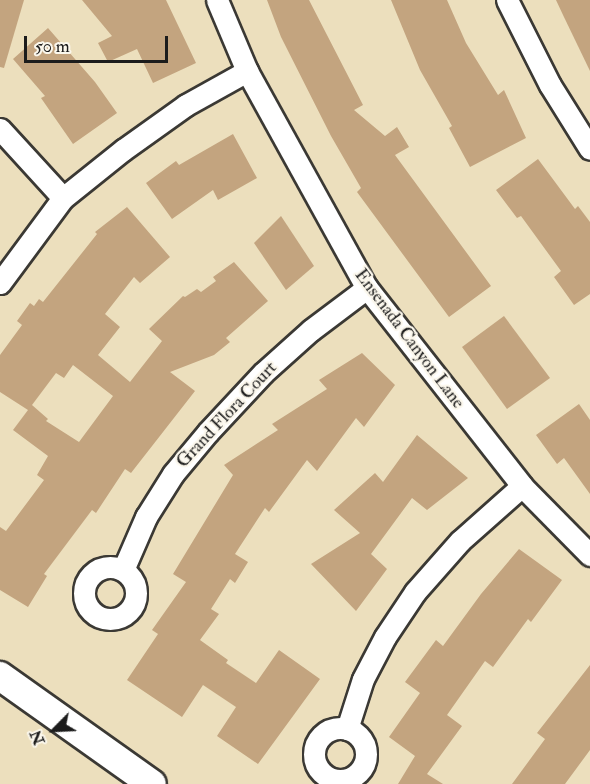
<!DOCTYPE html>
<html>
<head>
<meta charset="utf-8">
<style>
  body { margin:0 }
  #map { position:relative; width:590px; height:784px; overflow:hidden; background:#ecdfbd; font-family:"IM FELL Double Pica",serif }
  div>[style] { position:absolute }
  .building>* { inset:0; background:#c3a47f }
  .roads { filter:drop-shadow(2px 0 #3b3934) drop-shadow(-2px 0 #3b3934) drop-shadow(0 2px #3b3934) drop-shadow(0 -2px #3b3934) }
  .minor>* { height:21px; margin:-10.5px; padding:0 10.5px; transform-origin:10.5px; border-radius:10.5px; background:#fff }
  .minor>.ring { margin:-10.5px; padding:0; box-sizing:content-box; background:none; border:21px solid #fff; border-radius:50% }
  .secondary>* { height:28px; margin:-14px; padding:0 14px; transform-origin:14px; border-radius:14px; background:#fff }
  span { translate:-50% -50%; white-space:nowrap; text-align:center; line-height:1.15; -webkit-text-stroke:4.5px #fbf7ec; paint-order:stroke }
  .street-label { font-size:18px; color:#1c1c1c }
  .north { position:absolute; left:24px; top:700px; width:60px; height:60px; -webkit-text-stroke:4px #fbf7ec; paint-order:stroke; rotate:246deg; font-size:16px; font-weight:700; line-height:24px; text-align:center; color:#1c1c1c }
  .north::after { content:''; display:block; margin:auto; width:21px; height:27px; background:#1c1c1c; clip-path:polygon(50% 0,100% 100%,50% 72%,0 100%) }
  .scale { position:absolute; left:24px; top:36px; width:144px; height:27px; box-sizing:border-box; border:3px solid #1c1c1c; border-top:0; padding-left:8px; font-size:18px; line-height:21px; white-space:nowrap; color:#1c1c1c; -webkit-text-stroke:4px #fbf7ec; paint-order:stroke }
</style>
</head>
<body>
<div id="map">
  <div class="building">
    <i style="clip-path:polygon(0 0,24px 0,4px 68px,0 67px)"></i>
    <i style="clip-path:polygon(82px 0,166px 0,196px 63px,153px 83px,137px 49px,108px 62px,98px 43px,112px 36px)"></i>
    <i style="clip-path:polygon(267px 0,309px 0,363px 105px,354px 110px,385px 136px,397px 127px,409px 147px,395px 155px,491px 286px,449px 317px,357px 192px,361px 188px,331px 136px,281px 37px)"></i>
    <i style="clip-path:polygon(391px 0,447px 0,466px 43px,498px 95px,504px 90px,526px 138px,470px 167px,449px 128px,452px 126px,420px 70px)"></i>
    <i style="clip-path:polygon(556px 0,590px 0,590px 71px,563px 15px)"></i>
    <i style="clip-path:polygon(48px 28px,95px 82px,117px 113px,73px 144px,41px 98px,45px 96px,13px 59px)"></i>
    <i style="clip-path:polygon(233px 134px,257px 178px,218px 200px,213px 190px,172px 219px,146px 183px,176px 161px,179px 165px)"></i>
    <i style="clip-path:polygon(538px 159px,575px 209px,578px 206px,590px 222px,590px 294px,574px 305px,554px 277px,561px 271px,521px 216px,517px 218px,496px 190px)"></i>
    <i style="clip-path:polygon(evenodd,127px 207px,170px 257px,140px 283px,134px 277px,105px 314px,120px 327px,98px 355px,130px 382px,162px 341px,149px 329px,183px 296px,185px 297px,197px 289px,201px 292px,216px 281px,213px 277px,234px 262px,268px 301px,226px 338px,230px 342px,214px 355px,170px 372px,195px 391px,131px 473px,125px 469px,96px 513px,92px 510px,44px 574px,47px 576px,28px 607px,0 590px,0 527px,6px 531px,44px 480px,37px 475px,48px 456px,13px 430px,28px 410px,0 392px,0 355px,22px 325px,17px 321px,30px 303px,34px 306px,39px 299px,43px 302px,97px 234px,95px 232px,127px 207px,73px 365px,113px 396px,79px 442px,46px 421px,48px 419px,32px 405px,56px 373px,64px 378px,73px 365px)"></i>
    <i style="clip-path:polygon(281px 216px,314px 266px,286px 290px,254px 243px)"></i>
    <i style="clip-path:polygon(504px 316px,550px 378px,507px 409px,462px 347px)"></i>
    <i style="clip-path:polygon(362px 353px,395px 385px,364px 427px,356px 418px,317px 471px,307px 460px,269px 512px,265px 508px,235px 554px,248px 562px,235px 583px,230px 579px,211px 609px,219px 614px,200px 640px,228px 660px,226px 663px,256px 683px,279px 650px,320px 679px,258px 764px,217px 736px,236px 707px,203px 685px,182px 717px,127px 680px,158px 634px,152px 630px,186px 582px,173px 574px,233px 475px,224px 465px,278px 430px,272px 424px,327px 389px,319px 380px)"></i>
    <i style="clip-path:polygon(579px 404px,590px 420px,590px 494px,564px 458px,557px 464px,536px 435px)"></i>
    <i style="clip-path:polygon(417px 435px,468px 478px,427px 510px,412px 498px,371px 554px,387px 569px,356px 611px,311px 564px,360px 533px,334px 510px,375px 473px,383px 482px)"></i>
    <i style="clip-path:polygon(519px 549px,562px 580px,531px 622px,528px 619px,493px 667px,485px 661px,447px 715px,462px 726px,427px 774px,443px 784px,398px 784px,415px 756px,389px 737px,420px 693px,405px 682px,436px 640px,443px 646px,481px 594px)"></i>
    <i style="clip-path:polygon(590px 665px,590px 750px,565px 784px,512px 784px,545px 739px,537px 733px)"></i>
  </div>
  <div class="roads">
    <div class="minor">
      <i style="left:217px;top:0;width:77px;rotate:67.1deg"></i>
      <i style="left:247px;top:71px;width:248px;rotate:61.1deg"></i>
      <i style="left:367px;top:288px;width:251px;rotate:51.9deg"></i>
      <i style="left:522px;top:486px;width:97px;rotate:45.4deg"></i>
      <i style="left:507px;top:0;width:95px;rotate:63.2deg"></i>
      <i style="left:550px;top:85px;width:75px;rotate:58deg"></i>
      <i style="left:0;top:129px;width:93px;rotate:47.6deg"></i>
      <i style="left:0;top:283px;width:106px;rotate:-53.5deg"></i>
      <i style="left:63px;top:198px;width:77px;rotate:-38.7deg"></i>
      <i style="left:123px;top:150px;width:77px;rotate:-35.5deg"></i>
      <i style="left:186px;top:105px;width:70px;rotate:-29.1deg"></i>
      <i class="ring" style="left:84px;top:567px;width:31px;height:31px"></i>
      <i style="left:123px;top:570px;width:58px;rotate:-66.5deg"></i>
      <i style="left:146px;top:517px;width:51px;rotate:-57.9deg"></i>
      <i style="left:173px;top:474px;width:55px;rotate:-50.2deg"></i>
      <i style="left:208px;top:432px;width:81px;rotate:-47deg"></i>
      <i style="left:263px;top:373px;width:64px;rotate:-41.9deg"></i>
      <i style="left:311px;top:330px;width:70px;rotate:-36.9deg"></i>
      <i class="ring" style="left:314px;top:728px;width:31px;height:31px"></i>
      <i style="left:347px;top:729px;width:52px;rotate:-72.3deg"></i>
      <i style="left:363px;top:679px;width:47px;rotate:-62.4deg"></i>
      <i style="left:385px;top:637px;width:54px;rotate:-56.3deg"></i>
      <i style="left:415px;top:592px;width:68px;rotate:-48.6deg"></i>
      <i style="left:460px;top:541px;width:83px;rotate:-41.6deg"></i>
    </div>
    <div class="secondary">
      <i style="left:0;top:676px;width:186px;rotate:35.4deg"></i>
    </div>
  </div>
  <div class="street-label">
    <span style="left:409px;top:339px;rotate:53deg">Ensenada Canyon Lane</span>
    <span style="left:227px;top:415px;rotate:-47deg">Grand Flora Court</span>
  </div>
  <div class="north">N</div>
  <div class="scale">50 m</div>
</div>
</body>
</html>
